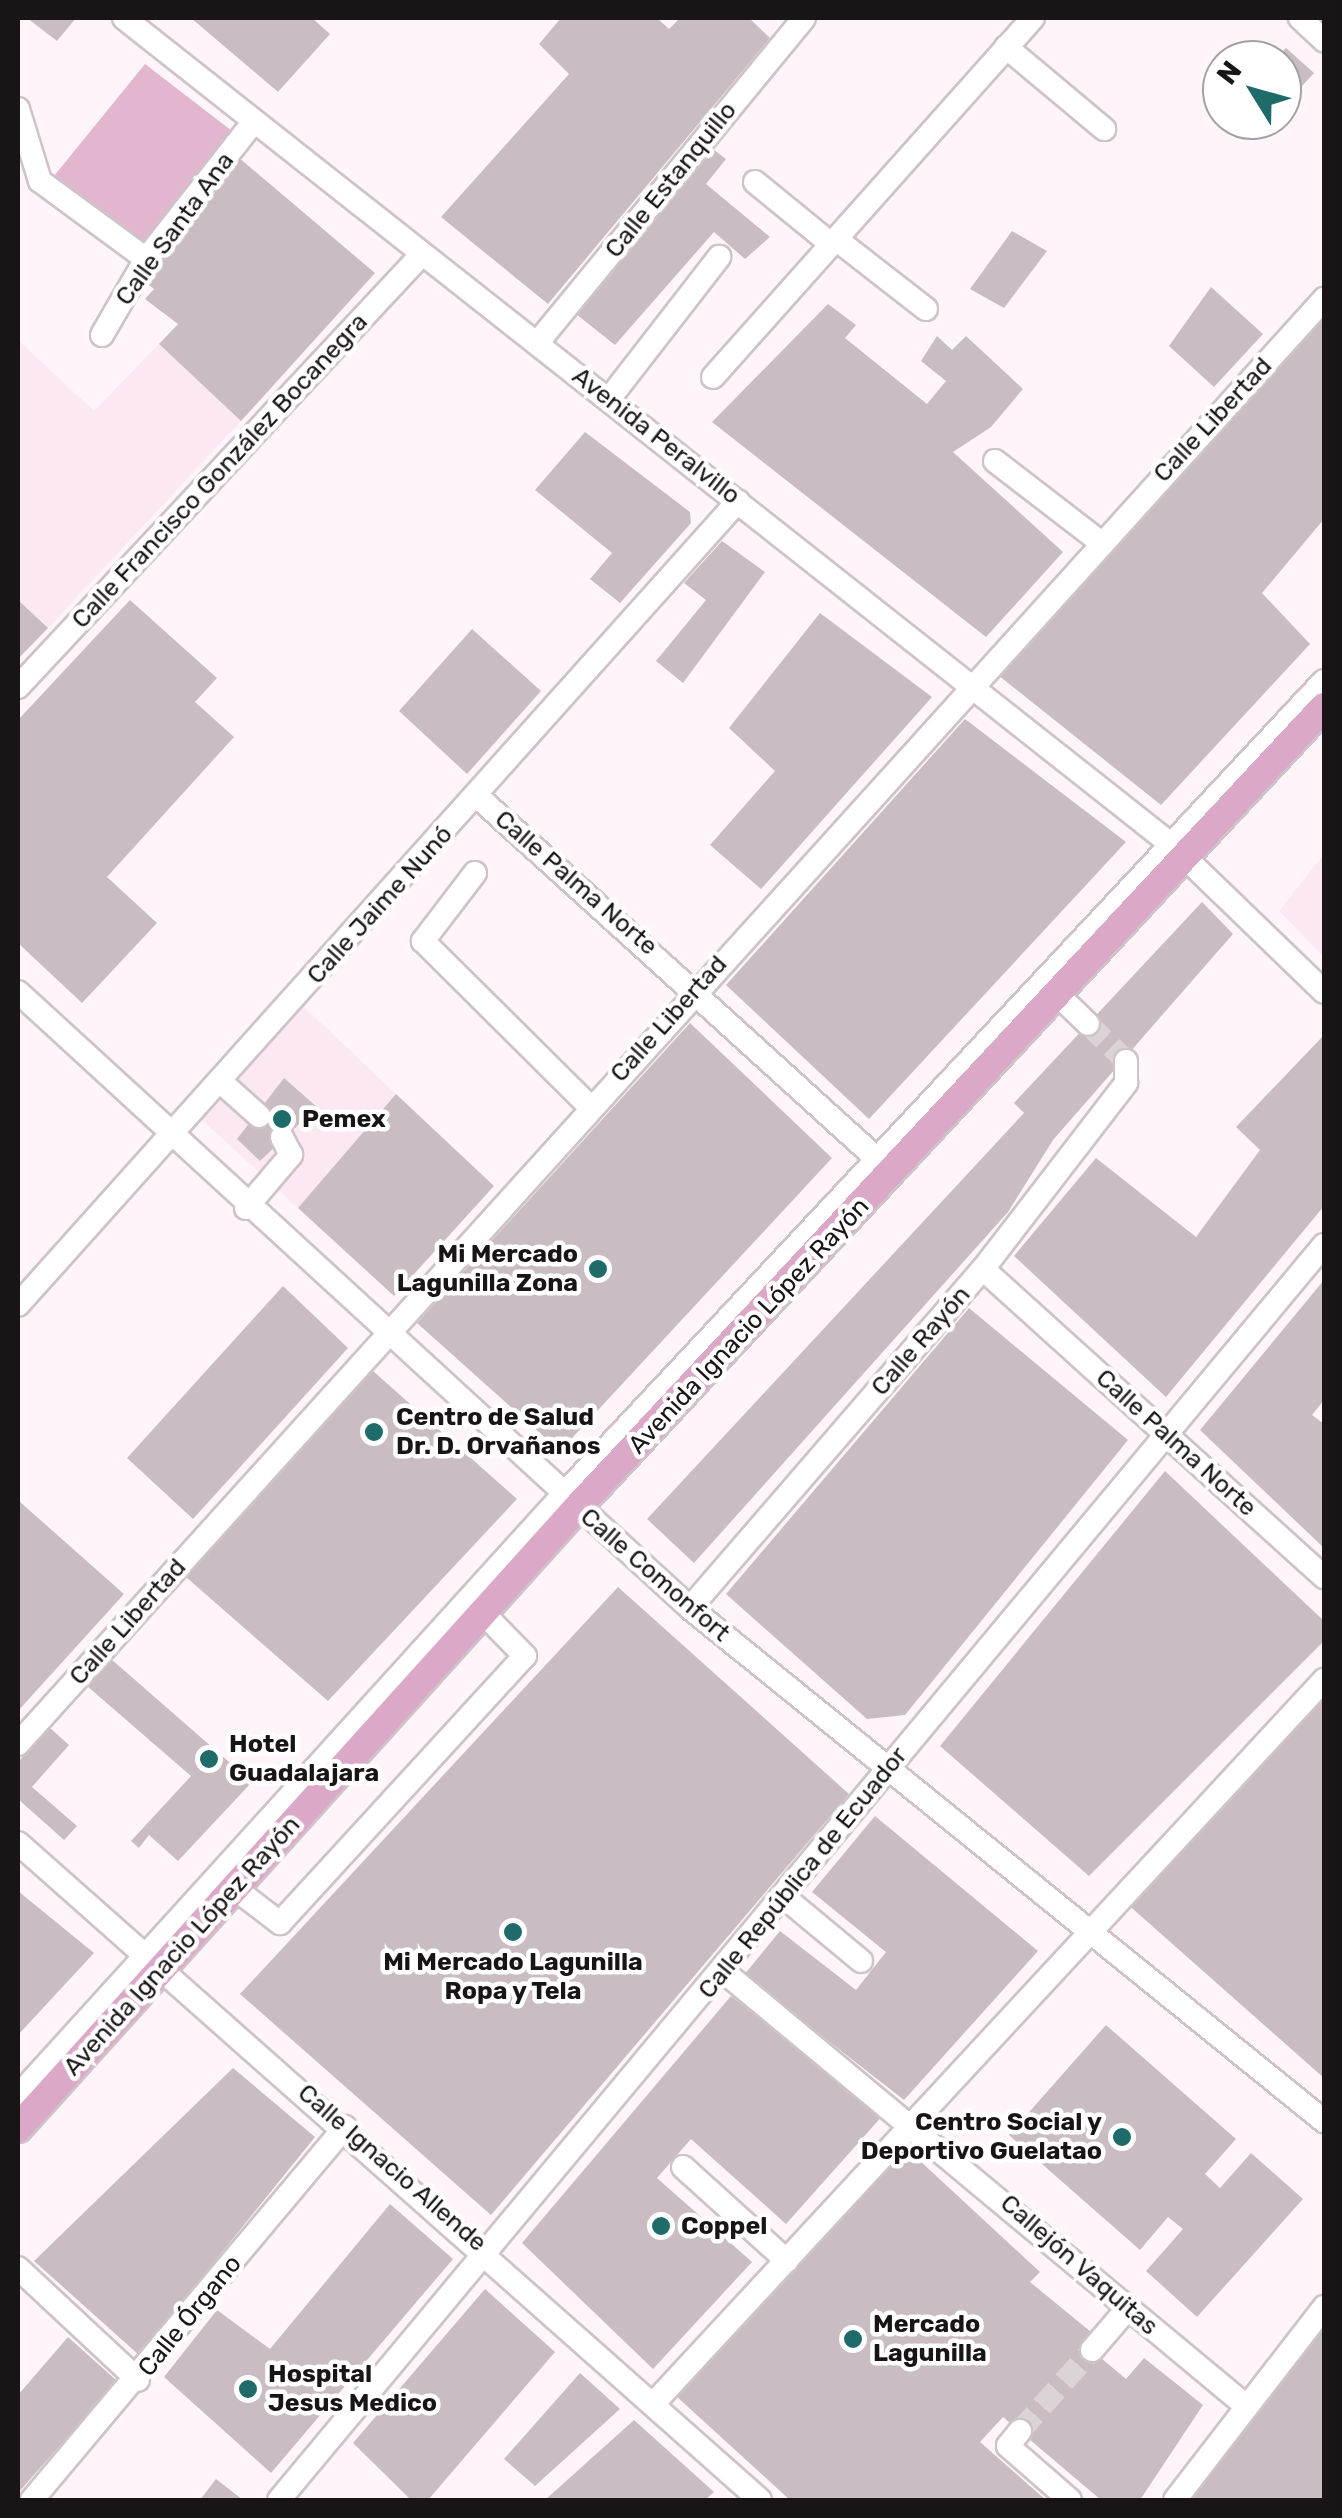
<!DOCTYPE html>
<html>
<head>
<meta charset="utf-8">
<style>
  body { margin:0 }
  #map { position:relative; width:1342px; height:2518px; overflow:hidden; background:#fef4f9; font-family:Rubik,sans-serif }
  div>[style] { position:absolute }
  .built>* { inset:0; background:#fce8f3 }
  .green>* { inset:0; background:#e3b6cf }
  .building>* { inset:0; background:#c9bdc3 }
  .minor-tunnel>* { height:22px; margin-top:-11px; transform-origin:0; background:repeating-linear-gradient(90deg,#dcd3d7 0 22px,transparent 0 33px) }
  .roads { filter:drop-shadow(2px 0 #cec3c9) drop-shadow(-2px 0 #cec3c9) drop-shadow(0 2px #cec3c9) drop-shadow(0 -2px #cec3c9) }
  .minor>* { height:22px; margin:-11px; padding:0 11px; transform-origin:11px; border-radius:11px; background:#fff }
  .major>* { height:28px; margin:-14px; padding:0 14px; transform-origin:14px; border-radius:14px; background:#dca8c7 }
  .dots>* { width:28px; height:28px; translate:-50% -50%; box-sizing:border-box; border:5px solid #fff; border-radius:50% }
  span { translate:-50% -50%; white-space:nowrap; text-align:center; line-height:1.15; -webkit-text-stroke:9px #fff; paint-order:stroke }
  .street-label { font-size:25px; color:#191517 }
  .poi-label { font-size:25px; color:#191517; font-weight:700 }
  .left { translate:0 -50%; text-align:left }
  .right { translate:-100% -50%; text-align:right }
  .frame { position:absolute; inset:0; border:20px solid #191517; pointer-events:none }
  .north { position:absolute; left:1202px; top:40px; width:100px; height:100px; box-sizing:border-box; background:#fff; border:2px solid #a3a1a2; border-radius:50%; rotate:307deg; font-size:28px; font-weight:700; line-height:40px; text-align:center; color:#191517 }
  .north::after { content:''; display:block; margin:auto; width:35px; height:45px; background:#1e6b6a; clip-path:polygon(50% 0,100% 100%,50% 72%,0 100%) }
</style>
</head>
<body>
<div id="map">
  <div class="built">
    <i style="clip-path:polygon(18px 340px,94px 411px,159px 344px,241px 421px,48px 628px,18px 600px)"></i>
    <i style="clip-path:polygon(1324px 854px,1324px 957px,1279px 911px)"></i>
    <i style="clip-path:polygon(302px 1005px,396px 1094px,298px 1208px,200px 1118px)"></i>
  </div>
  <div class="green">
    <i style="clip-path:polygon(145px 64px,232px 131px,142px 243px,54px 176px)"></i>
  </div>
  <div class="building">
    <i style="clip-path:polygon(27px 18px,76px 18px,57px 41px)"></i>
    <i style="clip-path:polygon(191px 18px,312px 18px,330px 34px,278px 92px)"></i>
    <i style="clip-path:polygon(561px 18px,657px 18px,669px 29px,680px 18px,749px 18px,770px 38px,548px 304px,441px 217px,569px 74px,539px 44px)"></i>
    <i style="clip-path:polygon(1286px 48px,1314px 73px,1282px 108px,1282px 60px,1274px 60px)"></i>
    <i style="clip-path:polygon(713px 149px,726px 159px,706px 184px,770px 237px,745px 259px,714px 232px,615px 345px,576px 314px)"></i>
    <i style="clip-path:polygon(238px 157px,375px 273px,241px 421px,159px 344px,178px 324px,145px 299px,154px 289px,144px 281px)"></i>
    <i style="clip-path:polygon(1012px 231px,1047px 251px,1004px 308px,970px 289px)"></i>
    <i style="clip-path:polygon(1211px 287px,1263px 334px,1214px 387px,1169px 346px)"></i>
    <i style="clip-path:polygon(828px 304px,856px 325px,845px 338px,927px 404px,946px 381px,921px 361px,937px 336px,952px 350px,966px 336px,1023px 389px,991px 427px,953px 452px,1063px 552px,986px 637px,712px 422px)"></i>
    <i style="clip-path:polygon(1324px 313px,1324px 519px,1262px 593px,1310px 644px,1161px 805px,998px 675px)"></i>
    <i style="clip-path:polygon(585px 432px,690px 512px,691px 523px,620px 603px,590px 579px,612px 553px,535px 490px)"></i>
    <i style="clip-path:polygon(722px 541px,765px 572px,683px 683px,656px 661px,706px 600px,684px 583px)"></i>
    <i style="clip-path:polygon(18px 600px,48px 628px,18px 659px)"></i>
    <i style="clip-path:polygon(130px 600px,217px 678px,195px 702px,234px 737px,107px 877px,157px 923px,82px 1003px,18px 943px,18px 720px)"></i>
    <i style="clip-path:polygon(820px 613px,932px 697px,761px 889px,710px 845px,775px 771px,729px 728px)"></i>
    <i style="clip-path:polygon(472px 629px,541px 691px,467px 774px,399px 711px)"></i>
    <i style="clip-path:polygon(965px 719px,1126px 842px,869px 1119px,726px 985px)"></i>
    <i style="clip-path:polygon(1202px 902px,1233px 934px,1053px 1140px,1008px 1212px,694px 1563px,647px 1519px,1024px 1113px,1014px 1103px)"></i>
    <i style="clip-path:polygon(690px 1023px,832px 1158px,560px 1451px,417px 1323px)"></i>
    <i style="clip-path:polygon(1324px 1035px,1324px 1206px,1166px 1397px,1014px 1256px,1096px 1158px,1196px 1237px,1260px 1150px,1236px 1127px)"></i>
    <i style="clip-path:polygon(284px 1078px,317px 1107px,260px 1161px,237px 1139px)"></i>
    <i style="clip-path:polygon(396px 1094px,494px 1186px,394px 1296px,298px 1208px)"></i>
    <i style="clip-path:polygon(1324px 1280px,1324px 1400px,1312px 1415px,1324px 1424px,1324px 1548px,1200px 1430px)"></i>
    <i style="clip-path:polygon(283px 1286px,348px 1348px,193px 1519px,127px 1458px)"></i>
    <i style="clip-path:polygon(969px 1308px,1128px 1440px,905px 1715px,867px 1719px,726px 1594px)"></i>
    <i style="clip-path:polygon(373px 1371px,517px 1499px,328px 1701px,186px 1577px)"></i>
    <i style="clip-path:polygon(1165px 1471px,1324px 1621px,1324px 1641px,1089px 1876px,940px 1746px)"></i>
    <i style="clip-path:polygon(20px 1502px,124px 1594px,18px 1711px,18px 1505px)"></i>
    <i style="clip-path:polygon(618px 1587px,849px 1794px,491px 2215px,240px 1994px)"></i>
    <i style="clip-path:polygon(111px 1659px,252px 1782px,178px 1861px,149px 1835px,139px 1848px,131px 1841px,191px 1776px,87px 1686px)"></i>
    <i style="clip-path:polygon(1324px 1699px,1324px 2078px,1125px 1902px)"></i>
    <i style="clip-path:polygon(49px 1727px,69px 1745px,32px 1787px,77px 1826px,64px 1840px,18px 1799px,18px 1762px)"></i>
    <i style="clip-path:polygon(875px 1816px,1038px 1951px,904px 2100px,744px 1975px,780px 1931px,856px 1990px,886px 1952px,812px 1892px)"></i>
    <i style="clip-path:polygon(18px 1891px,94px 1953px,18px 2035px)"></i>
    <i style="clip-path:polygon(731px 1996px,884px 2114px,786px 2224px,691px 2139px,657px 2178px,752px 2262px,653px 2369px,522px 2243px)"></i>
    <i style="clip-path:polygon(1106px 2025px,1236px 2139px,1205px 2174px,1220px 2188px,1251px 2153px,1303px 2199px,1197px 2317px,1146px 2271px,1183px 2229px,1168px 2217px,1140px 2250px,1009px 2135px)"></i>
    <i style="clip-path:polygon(233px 2068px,315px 2137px,139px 2355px,34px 2261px)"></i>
    <i style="clip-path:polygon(905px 2147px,1040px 2272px,1030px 2282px,1091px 2332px,1083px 2343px,1126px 2379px,1144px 2358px,1203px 2405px,1140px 2500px,1101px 2500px,1003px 2417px,980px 2442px,1046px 2500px,790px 2500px,676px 2396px)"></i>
    <i style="clip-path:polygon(390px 2204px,453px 2259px,271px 2473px,164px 2377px,217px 2310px,270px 2349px)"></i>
    <i style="clip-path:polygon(485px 2289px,555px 2352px,428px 2500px,411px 2500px,353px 2443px)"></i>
    <i style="clip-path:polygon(1324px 2328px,1324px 2500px,1191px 2500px,1259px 2408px)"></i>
    <i style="clip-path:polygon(68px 2337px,117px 2381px,18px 2493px,18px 2395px)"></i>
    <i style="clip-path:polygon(580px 2373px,620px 2409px,535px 2486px,504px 2459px)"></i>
    <i style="clip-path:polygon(634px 2420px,714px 2492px,705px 2500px,545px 2500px)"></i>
    <i style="clip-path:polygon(216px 2479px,243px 2500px,200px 2500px)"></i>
  </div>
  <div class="minor-tunnel">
    <i style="left:1088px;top:1024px;width:53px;rotate:44.2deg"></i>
    <i style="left:1020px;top:2431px;width:108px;rotate:-48.4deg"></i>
  </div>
  <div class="roads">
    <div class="minor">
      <i style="left:124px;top:18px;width:1335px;rotate:38.28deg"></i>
      <i style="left:1172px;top:845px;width:211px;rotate:44deg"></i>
      <i style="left:1300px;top:18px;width:33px;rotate:43deg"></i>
      <i style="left:1006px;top:47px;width:128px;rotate:39.9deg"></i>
      <i style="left:18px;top:109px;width:75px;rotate:73deg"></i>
      <i style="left:40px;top:181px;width:132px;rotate:36.3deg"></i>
      <i style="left:755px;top:182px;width:98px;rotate:39.2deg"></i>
      <i style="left:836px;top:239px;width:114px;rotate:37.9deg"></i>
      <i style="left:102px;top:335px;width:88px;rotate:-59.9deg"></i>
      <i style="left:146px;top:259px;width:170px;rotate:-51.9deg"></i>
      <i style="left:538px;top:342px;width:419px;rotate:-50.6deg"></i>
      <i style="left:713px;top:377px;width:481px;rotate:-48.3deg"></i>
      <i style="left:609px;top:399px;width:180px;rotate:-52.2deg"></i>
      <i style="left:995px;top:461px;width:133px;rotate:37.6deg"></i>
      <i style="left:18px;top:687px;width:592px;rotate:-46.98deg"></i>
      <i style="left:478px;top:797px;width:552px;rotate:42.21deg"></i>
      <i style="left:475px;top:873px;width:86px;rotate:127.4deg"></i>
      <i style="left:423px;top:941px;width:235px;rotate:44.8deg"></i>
      <i style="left:18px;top:992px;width:912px;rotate:42.51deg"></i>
      <i style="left:690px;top:1608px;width:816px;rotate:38.98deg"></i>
      <i style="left:1059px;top:996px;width:40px;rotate:44deg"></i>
      <i style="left:221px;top:1082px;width:51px;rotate:41.8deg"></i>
      <i style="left:246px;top:1208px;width:70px;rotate:-49.7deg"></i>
      <i style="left:291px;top:1155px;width:20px;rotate:-117deg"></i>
      <i style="left:983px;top:1269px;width:460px;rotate:42.1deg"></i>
      <i style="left:18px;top:1305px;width:1079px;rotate:-48.15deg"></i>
      <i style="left:690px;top:1608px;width:448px;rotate:-49.2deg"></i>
      <i style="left:983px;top:1269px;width:235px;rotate:-52.4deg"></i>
      <i style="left:1126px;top:1083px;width:22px;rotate:-90deg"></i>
      <i style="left:18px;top:1744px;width:1948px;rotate:-47.89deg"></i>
      <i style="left:18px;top:1843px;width:991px;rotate:41.52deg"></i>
      <i style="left:234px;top:1888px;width:58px;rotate:37.3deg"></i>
      <i style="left:280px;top:1923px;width:362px;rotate:-47.5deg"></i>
      <i style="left:525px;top:1656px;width:57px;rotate:-134.3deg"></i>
      <i style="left:784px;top:1897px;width:100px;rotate:39.7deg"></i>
      <i style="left:723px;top:1971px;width:680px;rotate:39.75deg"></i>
      <i style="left:18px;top:2096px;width:811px;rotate:-47.8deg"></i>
      <i style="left:563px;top:1495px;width:1114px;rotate:-46.93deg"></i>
      <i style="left:683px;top:2167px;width:140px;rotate:42.1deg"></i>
      <i style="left:18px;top:2268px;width:164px;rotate:43deg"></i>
      <i style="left:1092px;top:2350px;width:55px;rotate:-49.4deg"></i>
      <i style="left:654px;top:2403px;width:986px;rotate:-47.18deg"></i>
      <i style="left:1020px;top:2431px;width:19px;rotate:129deg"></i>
      <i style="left:1008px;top:2446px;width:82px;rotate:41.1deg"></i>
      <i style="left:32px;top:2500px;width:487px;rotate:-50deg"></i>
      <i style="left:279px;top:2500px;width:1633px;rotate:-50.22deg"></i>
      <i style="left:1175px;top:2500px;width:244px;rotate:-52.3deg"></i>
    </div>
    <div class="major">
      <i style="left:18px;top:2128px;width:835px;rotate:-47.96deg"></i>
      <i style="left:577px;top:1508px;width:1095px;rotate:-47deg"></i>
    </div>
  </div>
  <div class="dots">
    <i style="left:282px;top:1119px;background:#1e6b6a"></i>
    <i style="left:598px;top:1269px;background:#1e6b6a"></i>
    <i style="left:374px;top:1432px;background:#1e6b6a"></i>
    <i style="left:209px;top:1759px;background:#1e6b6a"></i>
    <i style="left:513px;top:1932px;background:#1e6b6a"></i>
    <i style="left:1122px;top:2137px;background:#1e6b6a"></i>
    <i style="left:661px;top:2226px;background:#1e6b6a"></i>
    <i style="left:853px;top:2339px;background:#1e6b6a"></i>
    <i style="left:248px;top:2389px;background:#1e6b6a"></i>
  </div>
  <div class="street-label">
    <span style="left:671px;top:180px;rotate:-51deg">Calle Estanquillo</span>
    <span style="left:175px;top:229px;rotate:-54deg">Calle Santa Ana</span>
    <span style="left:1213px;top:420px;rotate:-47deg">Calle Libertad</span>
    <span style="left:656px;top:436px;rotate:38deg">Avenida Peralvillo</span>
    <span style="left:220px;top:471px;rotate:-47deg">Calle Francisco González Bocanegra</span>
    <span style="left:576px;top:883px;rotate:41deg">Calle Palma Norte</span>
    <span style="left:380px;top:905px;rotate:-48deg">Calle Jaime Nunó</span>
    <span style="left:669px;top:1019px;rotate:-48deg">Calle Libertad</span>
    <span style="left:749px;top:1326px;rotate:-47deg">Avenida Ignacio López Rayón</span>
    <span style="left:921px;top:1341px;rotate:-49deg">Calle Rayón</span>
    <span style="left:1176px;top:1443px;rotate:42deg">Calle Palma Norte</span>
    <span style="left:655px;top:1575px;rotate:41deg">Calle Comonfort</span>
    <span style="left:128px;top:1622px;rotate:-48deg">Calle Libertad</span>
    <span style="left:803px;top:1873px;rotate:-51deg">Calle República de Ecuador</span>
    <span style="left:182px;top:1946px;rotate:-48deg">Avenida Ignacio López Rayón</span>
    <span style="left:392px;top:2168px;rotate:41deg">Calle Ignacio Allende</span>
    <span style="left:1079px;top:2265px;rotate:41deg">Callejón Vaquitas</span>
    <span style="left:190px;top:2316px;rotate:-51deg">Calle Órgano</span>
  </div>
  <div class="poi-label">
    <span class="left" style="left:302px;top:1119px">Pemex</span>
    <span class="right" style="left:578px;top:1269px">Mi Mercado<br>Lagunilla Zona</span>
    <span class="left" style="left:396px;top:1432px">Centro de Salud<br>Dr. D. Orvañanos</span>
    <span class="left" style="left:229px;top:1759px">Hotel<br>Guadalajara</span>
    <span style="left:513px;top:1977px">Mi Mercado Lagunilla<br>Ropa y Tela</span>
    <span class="right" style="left:1102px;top:2137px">Centro Social y<br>Deportivo Guelatao</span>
    <span class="left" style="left:681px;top:2226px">Coppel</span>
    <span class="left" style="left:873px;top:2339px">Mercado<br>Lagunilla</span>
    <span class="left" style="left:268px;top:2389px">Hospital<br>Jesus Medico</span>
  </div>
  <div class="frame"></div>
  <div class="north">N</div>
</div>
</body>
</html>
